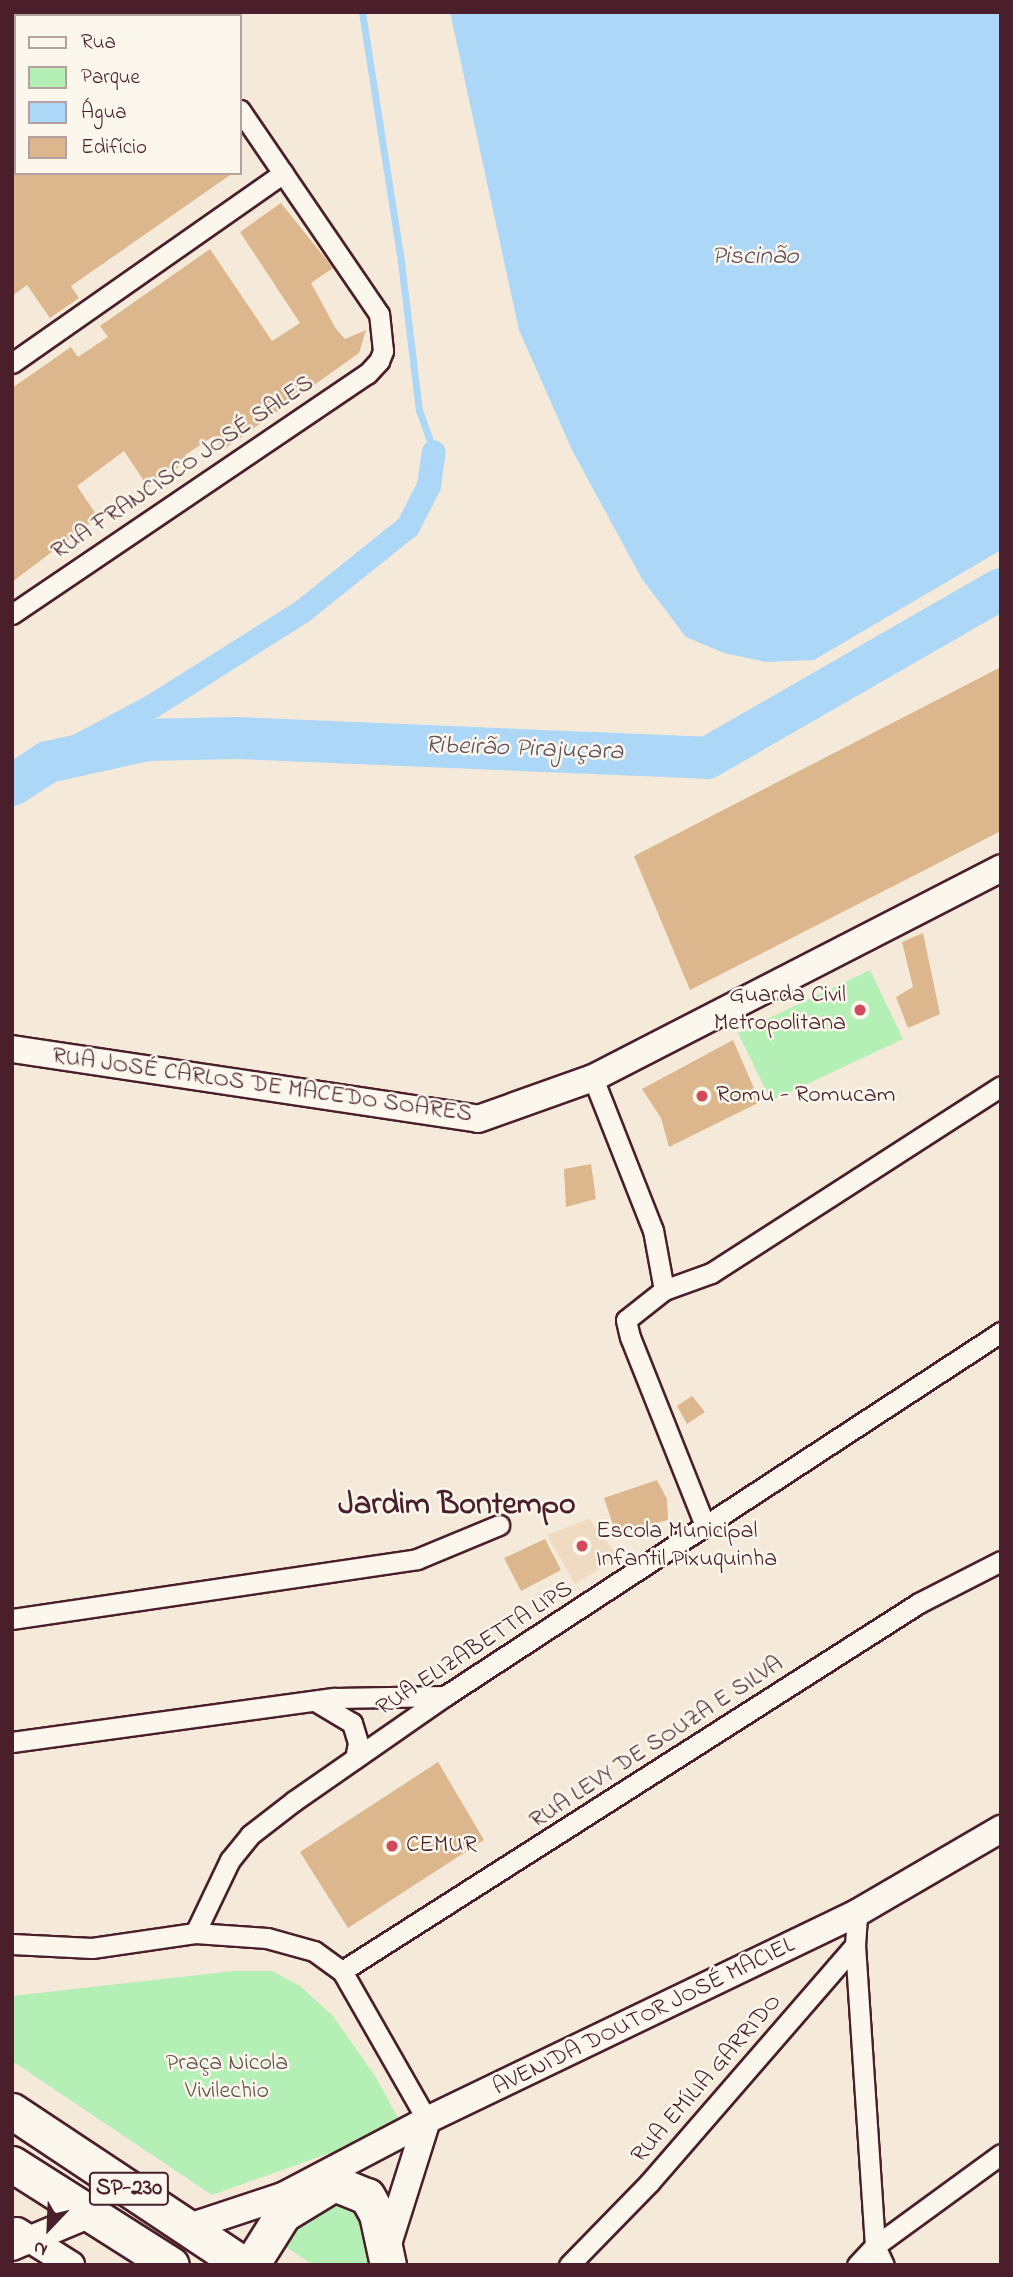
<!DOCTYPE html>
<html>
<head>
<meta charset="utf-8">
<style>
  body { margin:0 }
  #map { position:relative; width:1013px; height:2277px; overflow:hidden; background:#f5ead9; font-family:"Indie Flower",sans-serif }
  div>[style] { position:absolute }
  .built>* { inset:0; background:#eedbc2 }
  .green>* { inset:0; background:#b4efb5 }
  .water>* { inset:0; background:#acd7f7 }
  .stream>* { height:7px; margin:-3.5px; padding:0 3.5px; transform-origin:3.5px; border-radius:3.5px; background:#acd7f7 }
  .canal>* { height:24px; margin:-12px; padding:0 12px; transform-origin:12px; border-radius:12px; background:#acd7f7 }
  .river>* { height:42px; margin:-21px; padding:0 21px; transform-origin:21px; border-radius:21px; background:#acd7f7 }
  .building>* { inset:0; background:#dcb78d }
  .roads { filter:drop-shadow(2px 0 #4a1f2b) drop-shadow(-2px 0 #4a1f2b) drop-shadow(0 2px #4a1f2b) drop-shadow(0 -2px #4a1f2b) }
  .street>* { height:19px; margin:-9.5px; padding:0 9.5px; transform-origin:9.5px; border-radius:9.5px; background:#fbf7ec }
  .secondary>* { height:26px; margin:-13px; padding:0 13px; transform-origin:13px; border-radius:13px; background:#fbf7ec }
  .primary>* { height:30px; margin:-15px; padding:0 15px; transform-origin:15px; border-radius:15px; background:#fbf7ec }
  .highway>* { height:35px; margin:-17.5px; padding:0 17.5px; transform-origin:17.5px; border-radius:17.5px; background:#fbf7ec }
  .dots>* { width:19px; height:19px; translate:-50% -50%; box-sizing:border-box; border:4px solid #fbf7ec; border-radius:50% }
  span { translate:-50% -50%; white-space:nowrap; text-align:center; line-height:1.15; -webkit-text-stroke:5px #fbf7ec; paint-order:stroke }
  .shield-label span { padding:2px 5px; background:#fbf7ec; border:2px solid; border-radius:5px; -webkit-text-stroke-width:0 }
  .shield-label { font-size:23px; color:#4a1f2b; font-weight:700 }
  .street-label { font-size:24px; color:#4a1f2b }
  .poi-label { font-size:24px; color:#4a1f2b }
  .right { translate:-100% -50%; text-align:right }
  .left { translate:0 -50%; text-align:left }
  .park-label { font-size:24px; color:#64534e }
  .water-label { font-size:26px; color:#624d5e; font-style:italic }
  .district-label { font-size:32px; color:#4a1f2b; font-weight:700 }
  .frame { position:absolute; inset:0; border:14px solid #4a1f2b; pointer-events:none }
  .legend { position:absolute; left:14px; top:14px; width:228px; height:161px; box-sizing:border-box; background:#fbf7ec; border:2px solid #b4a19f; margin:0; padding:9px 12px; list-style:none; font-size:21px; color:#4a1f2b }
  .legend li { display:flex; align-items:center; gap:14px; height:35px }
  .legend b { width:35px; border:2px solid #b4a19f }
  .north { position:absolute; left:14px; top:2193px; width:70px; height:70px; -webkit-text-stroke:5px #fbf7ec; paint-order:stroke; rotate:203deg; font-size:19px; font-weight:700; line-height:28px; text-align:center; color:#4a1f2b }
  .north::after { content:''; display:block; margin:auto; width:24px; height:32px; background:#4a1f2b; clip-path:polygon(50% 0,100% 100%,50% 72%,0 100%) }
</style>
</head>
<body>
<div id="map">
  <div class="built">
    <i style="clip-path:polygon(589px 1519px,619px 1557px,575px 1584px,547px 1535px)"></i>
  </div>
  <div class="green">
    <i style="clip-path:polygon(870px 970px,903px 1039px,771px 1101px,738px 1033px)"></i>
    <i style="clip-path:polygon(233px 1971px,272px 1971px,300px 1986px,333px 2016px,375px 2076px,403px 2127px,212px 2195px,12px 2061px,12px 1996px)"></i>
    <i style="clip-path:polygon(323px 2199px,358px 2209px,373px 2265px,313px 2265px,283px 2245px,286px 2232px)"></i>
  </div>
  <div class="water">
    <i style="clip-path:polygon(450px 12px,1001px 12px,1001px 550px,814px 660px,766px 662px,724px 653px,686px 637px,642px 579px,572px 450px,519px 330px)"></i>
  </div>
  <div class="stream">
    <i style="left:362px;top:12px;width:253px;rotate:81.1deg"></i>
    <i style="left:401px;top:262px;width:149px;rotate:83.1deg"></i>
    <i style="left:419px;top:410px;width:45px;rotate:70.3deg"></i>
  </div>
  <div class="canal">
    <i style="left:48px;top:762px;width:119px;rotate:-28.1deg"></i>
    <i style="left:153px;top:706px;width:178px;rotate:-32.3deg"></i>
    <i style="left:303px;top:611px;width:134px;rotate:-38.7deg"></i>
    <i style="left:408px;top:527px;width:46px;rotate:-62.9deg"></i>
    <i style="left:429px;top:486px;width:34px;rotate:-82deg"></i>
  </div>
  <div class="river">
    <i style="left:12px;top:785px;width:43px;rotate:-32.6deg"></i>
    <i style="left:48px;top:762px;width:101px;rotate:-12.5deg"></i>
    <i style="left:147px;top:740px;width:89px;rotate:-1.3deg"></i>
    <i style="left:236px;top:738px;width:471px;rotate:2.4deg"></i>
    <i style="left:707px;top:758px;width:339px;rotate:-29.9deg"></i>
  </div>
  <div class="building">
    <i style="clip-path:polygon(12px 173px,233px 173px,71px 286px,79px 298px,50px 318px,27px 285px,12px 296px)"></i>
    <i style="clip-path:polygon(281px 203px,333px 268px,311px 283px,336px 329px,345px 339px,366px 330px,359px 353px,223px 450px,214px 436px,185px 455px,188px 461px,148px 487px,124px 451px,77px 486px,98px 517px,12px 582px,12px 388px,71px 347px,78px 357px,108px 337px,100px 326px,210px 249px,272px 341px,300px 323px,240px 232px)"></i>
    <i style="clip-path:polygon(1001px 667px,1001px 831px,690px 990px,634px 856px)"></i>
    <i style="clip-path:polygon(923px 933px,940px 1014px,908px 1028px,896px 997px,913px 987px,902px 942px)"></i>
    <i style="clip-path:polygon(733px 1040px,760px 1102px,669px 1147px,661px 1118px,642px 1089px)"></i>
    <i style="clip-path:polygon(591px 1164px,596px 1199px,566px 1207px,564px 1169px)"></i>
    <i style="clip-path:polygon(692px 1396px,705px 1412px,687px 1424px,677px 1406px)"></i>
    <i style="clip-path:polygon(657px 1480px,667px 1499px,668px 1520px,616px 1534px,604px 1498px)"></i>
    <i style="clip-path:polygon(545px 1539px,561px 1570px,521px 1591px,504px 1558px)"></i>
    <i style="clip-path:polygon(438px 1762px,484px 1840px,348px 1928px,300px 1852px)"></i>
  </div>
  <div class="roads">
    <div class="street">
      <i style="left:174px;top:12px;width:4px;rotate:63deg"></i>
      <i style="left:12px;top:363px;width:331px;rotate:-35deg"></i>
      <i style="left:12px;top:614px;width:429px;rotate:-34.1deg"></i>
      <i style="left:367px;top:374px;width:18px;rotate:-47deg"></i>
      <i style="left:379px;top:361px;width:11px;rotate:-68deg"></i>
      <i style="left:383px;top:351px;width:37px;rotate:-96deg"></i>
      <i style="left:379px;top:314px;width:247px;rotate:-124.3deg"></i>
      <i style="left:593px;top:1078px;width:163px;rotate:68.5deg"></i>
      <i style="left:653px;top:1230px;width:61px;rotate:79.6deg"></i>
      <i style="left:664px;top:1290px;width:48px;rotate:141.7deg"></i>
      <i style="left:626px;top:1320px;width:17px;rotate:77deg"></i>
      <i style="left:630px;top:1337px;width:202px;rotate:68.3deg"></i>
      <i style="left:664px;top:1290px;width:50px;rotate:-19.9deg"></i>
      <i style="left:711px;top:1273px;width:345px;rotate:-32.8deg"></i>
      <i style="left:12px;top:1619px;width:409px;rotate:-8.4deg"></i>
      <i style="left:417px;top:1559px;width:89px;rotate:-22.5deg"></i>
      <i style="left:317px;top:1702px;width:41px;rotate:31deg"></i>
      <i style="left:352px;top:1723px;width:21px;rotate:73deg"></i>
      <i style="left:358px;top:1743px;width:16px;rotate:101deg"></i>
      <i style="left:12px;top:1742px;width:326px;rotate:-7.8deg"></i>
      <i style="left:335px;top:1698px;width:110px;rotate:-1deg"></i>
      <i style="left:195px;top:1933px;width:81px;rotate:-64.4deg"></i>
      <i style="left:230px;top:1860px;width:32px;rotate:-51deg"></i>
      <i style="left:250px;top:1835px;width:56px;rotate:-37.7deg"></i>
      <i style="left:294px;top:1801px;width:184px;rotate:-34.8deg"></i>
      <i style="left:445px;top:1696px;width:665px;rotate:-33.21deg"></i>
      <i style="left:12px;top:1944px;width:80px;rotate:2.9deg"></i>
      <i style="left:92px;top:1948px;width:104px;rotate:-8.3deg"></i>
      <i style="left:195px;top:1933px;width:72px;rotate:4deg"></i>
      <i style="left:267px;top:1938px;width:49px;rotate:15.5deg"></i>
      <i style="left:314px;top:1951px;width:34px;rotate:36deg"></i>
      <i style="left:342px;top:1971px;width:172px;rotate:60.3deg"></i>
      <i style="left:855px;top:1945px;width:302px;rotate:86.2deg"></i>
      <i style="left:875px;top:2246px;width:21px;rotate:65deg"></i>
      <i style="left:342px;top:1971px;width:684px;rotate:-32.53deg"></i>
      <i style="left:919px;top:1603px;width:92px;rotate:-27.1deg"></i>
      <i style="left:569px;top:2265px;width:115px;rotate:-45.7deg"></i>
      <i style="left:649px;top:2183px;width:315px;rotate:-49.1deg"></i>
      <i style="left:855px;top:1945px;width:32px;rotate:-86deg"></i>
      <i style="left:857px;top:2265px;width:26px;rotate:-47deg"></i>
      <i style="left:875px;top:2246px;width:156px;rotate:-36.1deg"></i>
    </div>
    <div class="secondary">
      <i style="left:12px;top:1049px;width:471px;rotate:8.5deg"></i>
      <i style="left:478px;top:1119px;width:122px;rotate:-19.6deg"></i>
      <i style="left:593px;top:1078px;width:459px;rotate:-27.2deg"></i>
      <i style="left:186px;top:2228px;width:102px;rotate:-18.3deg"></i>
      <i style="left:283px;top:2196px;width:163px;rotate:-27.8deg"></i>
      <i style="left:427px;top:2120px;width:477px;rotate:-25.7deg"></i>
      <i style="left:857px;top:1913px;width:167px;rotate:-30.3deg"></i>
      <i style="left:17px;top:2231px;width:64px;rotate:32.2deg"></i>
      <i style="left:12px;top:2247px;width:82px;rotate:-22.8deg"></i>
      <i style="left:386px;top:2250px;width:136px;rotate:-72.5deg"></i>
    </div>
    <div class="primary">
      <i style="left:42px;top:16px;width:5px;rotate:-53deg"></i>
      <i style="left:12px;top:51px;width:6px;rotate:-45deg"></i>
    </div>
    <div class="highway">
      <i style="left:12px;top:2111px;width:278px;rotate:33.6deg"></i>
      <i style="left:12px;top:2164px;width:188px;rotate:32.4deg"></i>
      <i style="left:251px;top:2265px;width:60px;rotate:-57.9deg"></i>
      <i style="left:283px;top:2214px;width:60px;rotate:-31.3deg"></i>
      <i style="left:334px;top:2183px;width:35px;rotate:22deg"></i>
      <i style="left:367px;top:2196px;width:21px;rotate:61deg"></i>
      <i style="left:377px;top:2214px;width:52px;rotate:77.8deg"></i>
    </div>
  </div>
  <div class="dots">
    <i style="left:860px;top:1010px;background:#d1495b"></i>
    <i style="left:702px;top:1096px;background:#d1495b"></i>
    <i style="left:582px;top:1546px;background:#d1495b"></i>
    <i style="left:392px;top:1846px;background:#d1495b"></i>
  </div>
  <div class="shield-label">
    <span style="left:129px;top:2189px">SP-230</span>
  </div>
  <div class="street-label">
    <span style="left:183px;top:468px;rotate:-34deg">RUA FRANCISCO JOSÉ SALES</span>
    <span style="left:262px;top:1086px;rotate:8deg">RUA JOSÉ CARLOS DE MACEDO SOARES</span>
    <span style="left:475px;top:1649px;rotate:-33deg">RUA ELIZABETTA LIPS</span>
    <span style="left:657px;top:1743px;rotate:-33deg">RUA LEVY DE SOUZA E SILVA</span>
    <span style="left:644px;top:2017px;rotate:-26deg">AVENIDA DOUTOR JOSÉ MACIEL</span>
    <span style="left:707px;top:2079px;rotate:-49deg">RUA EMÍLIA GARRIDO</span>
  </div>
  <div class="poi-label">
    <span class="right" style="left:846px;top:1010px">Guarda Civil<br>Metropolitana</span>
    <span class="left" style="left:716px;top:1096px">Romu - Romucam</span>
    <span class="left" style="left:596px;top:1546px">Escola Municipal<br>Infantil Pixuquinha</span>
    <span class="left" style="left:406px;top:1846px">CEMUR</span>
  </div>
  <div class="park-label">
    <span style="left:227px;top:2078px">Praça Nicola<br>Vivilechio</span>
  </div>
  <div class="water-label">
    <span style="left:755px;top:258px">Piscinão</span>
    <span style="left:524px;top:750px;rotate:2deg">Ribeirão Pirajuçara</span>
  </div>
  <div class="district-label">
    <span style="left:457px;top:1506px">Jardim Bontempo</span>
  </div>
  <div class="frame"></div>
  <ul class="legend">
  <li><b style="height:9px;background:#fbf7ec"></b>Rua</li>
  <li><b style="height:19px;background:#b4efb5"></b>Parque</li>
  <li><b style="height:19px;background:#acd7f7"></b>Água</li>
  <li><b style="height:19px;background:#dcb78d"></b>Edifício</li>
  </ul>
  <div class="north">N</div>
</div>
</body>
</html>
